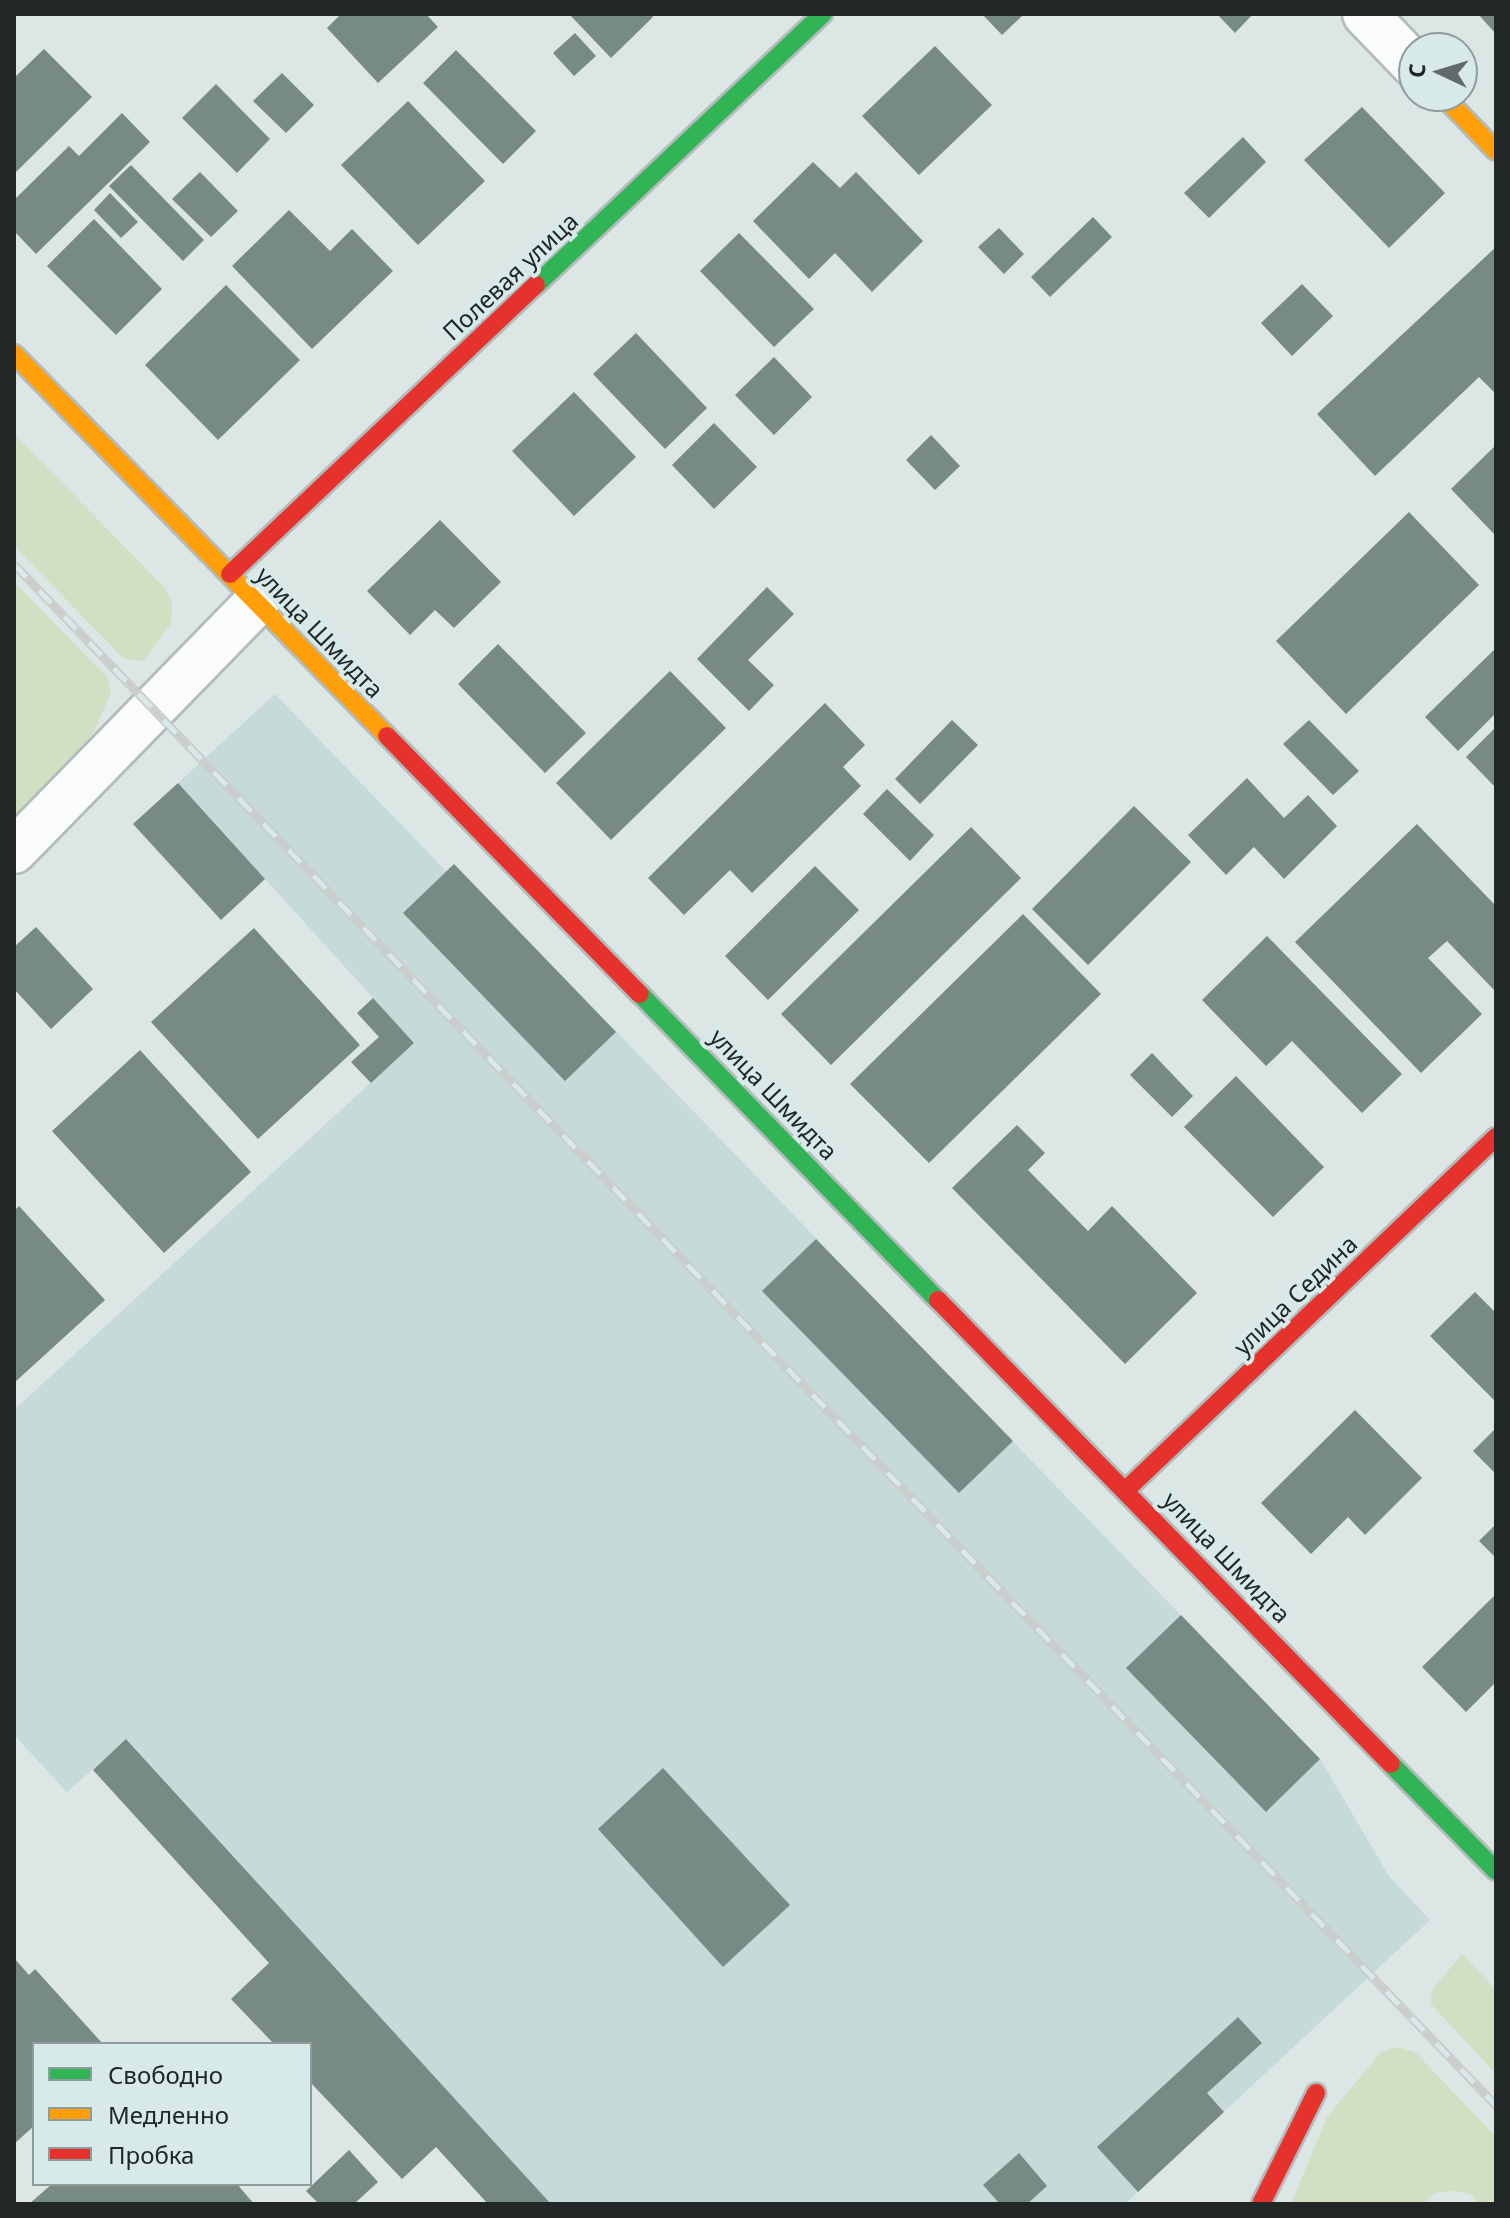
<!DOCTYPE html>
<html>
<head>
<meta charset="utf-8">
<style>
  body { margin:0 }
  #map { position:relative; width:1510px; height:2218px; overflow:hidden; background:#dbe6e5; font-family:"Noto Sans",sans-serif }
  div>[style] { position:absolute }
  .built>* { inset:0; background:#c6dad9 }
  .green>* { inset:0; background:#d1e0c3 }
  .building>* { inset:0; background:#778a83 }
  .roads { filter:drop-shadow(2px 0 #b3bbbb) drop-shadow(-2px 0 #b3bbbb) drop-shadow(0 2px #b3bbbb) drop-shadow(0 -2px #b3bbbb) }
  .street>* { height:44px; margin:-22px; padding:0 22px; transform-origin:22px; border-radius:22px; background:#fafbfb }
  .fast>* { height:18px; margin:-9px; padding:0 9px; transform-origin:9px; border-radius:9px; background:#30b455 }
  .slow>* { height:18px; margin:-9px; padding:0 9px; transform-origin:9px; border-radius:9px; background:#ff9f0a }
  .jam>* { height:18px; margin:-9px; padding:0 9px; transform-origin:9px; border-radius:9px; background:#e5322d }
  .rail>* { height:9px; margin-top:-4.5px; transform-origin:0; background:repeating-linear-gradient(90deg,#d7eae9 0 18px,#cbcdcd 0 36px); box-sizing:border-box; border-block:2px solid #cbcdcd }
  span { translate:-50% -50%; white-space:nowrap; text-align:center; line-height:1.15; -webkit-text-stroke:8px #d7eae9; paint-order:stroke }
  .street-label { font-size:24px; color:#202726 }
  .frame { position:absolute; inset:0; border:16px solid #202726; pointer-events:none }
  .legend { position:absolute; left:32px; top:2042px; width:280px; height:144px; box-sizing:border-box; background:#d7eae9; border:2px solid #8e9c9b; margin:0; padding:10px 14px; list-style:none; font-size:24px; color:#202726 }
  .legend li { display:flex; align-items:center; gap:16px; height:40px }
  .legend b { width:40px; border:2px solid #8e9c9b }
  .north { position:absolute; left:1398px; top:32px; width:80px; height:80px; box-sizing:border-box; background:#d7eae9; border:2px solid #8e9c9b; border-radius:50%; rotate:274deg; font-size:22px; font-weight:700; line-height:32px; text-align:center; color:#202726 }
  .north::after { content:''; display:block; margin:auto; width:28px; height:36px; background:#616a69; clip-path:polygon(50% 0,100% 100%,50% 72%,0 100%) }
</style>
</head>
<body>
<div id="map">
  <div class="built">
    <i style="clip-path:polygon(275px 694px,446px 871px,456px 866px,1320px 1759px,1389px 1876px,1430px 1920px,1125px 2204px,551px 2204px,127px 1739px,67px 1792px,14px 1735px,14px 1410px,414px 1043px,178px 783px)"></i>
  </div>
  <div class="green">
    <i style="clip-path:polygon(14px 434px,165px 588px,172px 604px,171px 624px,143px 661px,124px 659px,14px 546px)"></i>
    <i style="clip-path:polygon(14px 582px,108px 678px,111px 692px,88px 745px,14px 816px)"></i>
    <i style="clip-path:polygon(1462px 1954px,1496px 1990px,1496px 2074px,1431px 2004px,1432px 1990px)"></i>
    <i style="clip-path:polygon(1397px 2047px,1415px 2052px,1496px 2137px,1496px 2204px,1479px 2204px,1470px 2194px,1452px 2191px,1435px 2193px,1422px 2204px,1291px 2204px,1327px 2117px,1381px 2052px)"></i>
  </div>
  <div class="building">
    <i style="clip-path:polygon(341px 14px,426px 14px,438px 27px,378px 83px,327px 28px)"></i>
    <i style="clip-path:polygon(569px 14px,651px 14px,653px 17px,611px 58px)"></i>
    <i style="clip-path:polygon(982px 14px,1024px 14px,1002px 35px)"></i>
    <i style="clip-path:polygon(1217px 14px,1253px 14px,1235px 33px)"></i>
    <i style="clip-path:polygon(1478px 14px,1496px 14px,1496px 34px)"></i>
    <i style="clip-path:polygon(575px 33px,596px 56px,574px 76px,553px 53px)"></i>
    <i style="clip-path:polygon(935px 46px,992px 105px,919px 175px,862px 116px)"></i>
    <i style="clip-path:polygon(44px 49px,92px 97px,14px 174px,14px 78px)"></i>
    <i style="clip-path:polygon(456px 50px,536px 131px,503px 164px,423px 83px)"></i>
    <i style="clip-path:polygon(282px 73px,314px 105px,286px 133px,253px 101px)"></i>
    <i style="clip-path:polygon(216px 84px,270px 139px,237px 173px,182px 118px)"></i>
    <i style="clip-path:polygon(408px 101px,485px 181px,418px 245px,341px 165px)"></i>
    <i style="clip-path:polygon(1362px 107px,1445px 193px,1389px 248px,1304px 160px)"></i>
    <i style="clip-path:polygon(122px 113px,150px 142px,36px 254px,14px 231px,14px 200px,69px 146px,79px 156px)"></i>
    <i style="clip-path:polygon(1243px 137px,1266px 162px,1209px 218px,1184px 193px)"></i>
    <i style="clip-path:polygon(813px 162px,840px 188px,856px 172px,923px 241px,872px 292px,835px 253px,809px 279px,753px 221px)"></i>
    <i style="clip-path:polygon(131px 165px,204px 240px,183px 261px,109px 186px)"></i>
    <i style="clip-path:polygon(200px 172px,238px 211px,211px 237px,172px 199px)"></i>
    <i style="clip-path:polygon(110px 193px,138px 222px,121px 238px,94px 210px)"></i>
    <i style="clip-path:polygon(289px 210px,330px 251px,352px 229px,393px 271px,312px 349px,232px 266px)"></i>
    <i style="clip-path:polygon(1093px 217px,1112px 237px,1050px 297px,1031px 277px)"></i>
    <i style="clip-path:polygon(94px 219px,162px 289px,116px 335px,47px 266px)"></i>
    <i style="clip-path:polygon(999px 228px,1024px 254px,1004px 274px,978px 247px)"></i>
    <i style="clip-path:polygon(739px 233px,814px 309px,774px 347px,700px 271px)"></i>
    <i style="clip-path:polygon(1496px 247px,1496px 394px,1479px 377px,1375px 476px,1317px 414px)"></i>
    <i style="clip-path:polygon(1302px 284px,1333px 316px,1292px 356px,1261px 323px)"></i>
    <i style="clip-path:polygon(226px 285px,300px 360px,218px 440px,145px 365px)"></i>
    <i style="clip-path:polygon(636px 333px,707px 408px,665px 449px,593px 374px)"></i>
    <i style="clip-path:polygon(774px 357px,812px 397px,774px 435px,735px 395px)"></i>
    <i style="clip-path:polygon(574px 392px,636px 457px,574px 516px,512px 451px)"></i>
    <i style="clip-path:polygon(714px 423px,757px 467px,714px 509px,672px 465px)"></i>
    <i style="clip-path:polygon(931px 435px,960px 466px,935px 490px,906px 460px)"></i>
    <i style="clip-path:polygon(1496px 445px,1496px 536px,1451px 489px)"></i>
    <i style="clip-path:polygon(1409px 512px,1479px 585px,1346px 714px,1276px 641px)"></i>
    <i style="clip-path:polygon(440px 520px,501px 582px,454px 628px,435px 610px,410px 635px,367px 591px)"></i>
    <i style="clip-path:polygon(767px 587px,794px 614px,748px 660px,774px 685px,749px 711px,697px 659px)"></i>
    <i style="clip-path:polygon(498px 644px,586px 733px,545px 773px,458px 684px)"></i>
    <i style="clip-path:polygon(1496px 648px,1496px 713px,1458px 751px,1425px 717px)"></i>
    <i style="clip-path:polygon(670px 671px,726px 728px,611px 840px,556px 783px)"></i>
    <i style="clip-path:polygon(825px 703px,865px 745px,843px 767px,861px 786px,752px 893px,730px 870px,684px 915px,648px 878px)"></i>
    <i style="clip-path:polygon(952px 720px,978px 745px,920px 804px,895px 779px)"></i>
    <i style="clip-path:polygon(1309px 720px,1359px 771px,1333px 795px,1283px 744px)"></i>
    <i style="clip-path:polygon(1494px 729px,1496px 731px,1496px 788px,1466px 757px)"></i>
    <i style="clip-path:polygon(1247px 778px,1284px 818px,1308px 795px,1337px 826px,1284px 879px,1254px 847px,1226px 875px,1188px 835px)"></i>
    <i style="clip-path:polygon(178px 783px,265px 879px,221px 920px,133px 824px)"></i>
    <i style="clip-path:polygon(887px 789px,934px 835px,910px 861px,863px 814px)"></i>
    <i style="clip-path:polygon(1134px 806px,1191px 862px,1088px 965px,1032px 909px)"></i>
    <i style="clip-path:polygon(1417px 824px,1496px 906px,1496px 992px,1447px 941px,1428px 958px,1482px 1014px,1421px 1073px,1295px 942px)"></i>
    <i style="clip-path:polygon(971px 827px,1021px 878px,831px 1065px,781px 1014px)"></i>
    <i style="clip-path:polygon(454px 864px,616px 1032px,565px 1081px,403px 913px)"></i>
    <i style="clip-path:polygon(815px 866px,859px 910px,768px 1000px,725px 956px)"></i>
    <i style="clip-path:polygon(1023px 914px,1101px 994px,929px 1163px,850px 1084px)"></i>
    <i style="clip-path:polygon(36px 927px,93px 989px,51px 1029px,14px 989px,14px 947px)"></i>
    <i style="clip-path:polygon(254px 928px,360px 1045px,258px 1139px,151px 1022px)"></i>
    <i style="clip-path:polygon(1267px 936px,1402px 1074px,1362px 1113px,1292px 1041px,1266px 1066px,1202px 1000px)"></i>
    <i style="clip-path:polygon(373px 998px,414px 1043px,371px 1083px,351px 1062px,379px 1037px,357px 1013px)"></i>
    <i style="clip-path:polygon(140px 1050px,251px 1172px,164px 1253px,52px 1131px)"></i>
    <i style="clip-path:polygon(1152px 1053px,1193px 1096px,1172px 1117px,1130px 1075px)"></i>
    <i style="clip-path:polygon(1236px 1076px,1324px 1167px,1273px 1217px,1184px 1127px)"></i>
    <i style="clip-path:polygon(1017px 1125px,1045px 1153px,1028px 1170px,1088px 1231px,1112px 1206px,1197px 1293px,1125px 1364px,952px 1188px)"></i>
    <i style="clip-path:polygon(19px 1206px,105px 1300px,14px 1383px,14px 1211px)"></i>
    <i style="clip-path:polygon(816px 1239px,1013px 1441px,959px 1493px,762px 1291px)"></i>
    <i style="clip-path:polygon(1475px 1292px,1496px 1313px,1496px 1402px,1430px 1336px)"></i>
    <i style="clip-path:polygon(1355px 1410px,1422px 1478px,1365px 1535px,1348px 1517px,1311px 1554px,1261px 1503px)"></i>
    <i style="clip-path:polygon(1494px 1430px,1496px 1432px,1496px 1474px,1473px 1451px)"></i>
    <i style="clip-path:polygon(1496px 1524px,1496px 1558px,1479px 1541px)"></i>
    <i style="clip-path:polygon(1496px 1594px,1496px 1682px,1466px 1712px,1422px 1667px)"></i>
    <i style="clip-path:polygon(1181px 1615px,1320px 1759px,1266px 1812px,1126px 1668px)"></i>
    <i style="clip-path:polygon(126px 1739px,551px 2204px,488px 2204px,436px 2147px,402px 2179px,310px 2082px,310px 2044px,274px 2044px,231px 1999px,269px 1963px,93px 1770px)"></i>
    <i style="clip-path:polygon(663px 1768px,790px 1905px,723px 1967px,598px 1829px)"></i>
    <i style="clip-path:polygon(14px 1958px,29px 1975px,35px 1969px,103px 2044px,34px 2044px,34px 2126px,14px 2144px)"></i>
    <i style="clip-path:polygon(1238px 2017px,1262px 2043px,1207px 2093px,1224px 2112px,1138px 2192px,1097px 2147px)"></i>
    <i style="clip-path:polygon(349px 2150px,378px 2182px,354px 2204px,319px 2204px,306px 2191px)"></i>
    <i style="clip-path:polygon(1019px 2153px,1047px 2186px,1027px 2204px,1000px 2204px,983px 2185px)"></i>
    <i style="clip-path:polygon(52px 2184px,237px 2184px,254px 2204px,29px 2204px)"></i>
  </div>
  <div class="roads">
    <div class="street">
      <i style="left:1365px;top:14px;width:71px;rotate:46.1deg"></i>
      <i style="left:14px;top:851px;width:348px;rotate:-45.7deg"></i>
    </div>
    <div class="fast">
      <i style="left:536px;top:285px;width:395px;rotate:-43.4deg"></i>
      <i style="left:640px;top:994px;width:427px;rotate:45.8deg"></i>
      <i style="left:1391px;top:1764px;width:150px;rotate:45.5deg"></i>
    </div>
    <div class="slow">
      <i style="left:1443px;top:96px;width:76px;rotate:46.1deg"></i>
      <i style="left:14px;top:354px;width:534px;rotate:45.68deg"></i>
    </div>
    <div class="jam">
      <i style="left:230px;top:574px;width:421px;rotate:-43.4deg"></i>
      <i style="left:387px;top:736px;width:361px;rotate:45.6deg"></i>
      <i style="left:938px;top:1300px;width:648px;rotate:45.69deg"></i>
      <i style="left:1127px;top:1489px;width:510px;rotate:-43.65deg"></i>
      <i style="left:1261px;top:2204px;width:124px;rotate:-63.6deg"></i>
    </div>
  </div>
  <div class="rail">
    <i style="left:14px;top:564px;width:2138px;rotate:46.12deg"></i>
  </div>
  <div class="street-label">
    <span style="left:510px;top:276px;rotate:-43deg">Полевая улица</span>
    <span style="left:320px;top:632px;rotate:46deg">улица Шмидта</span>
    <span style="left:774px;top:1094px;rotate:46deg">улица Шмидта</span>
    <span style="left:1295px;top:1295px;rotate:-44deg">улица Седина</span>
    <span style="left:1227px;top:1557px;rotate:46deg">улица Шмидта</span>
  </div>
  <div class="frame"></div>
  <ul class="legend">
  <li><b style="height:10px;background:#30b455"></b>Свободно</li>
  <li><b style="height:10px;background:#ff9f0a"></b>Медленно</li>
  <li><b style="height:10px;background:#e5322d"></b>Пробка</li>
  </ul>
  <div class="north">С</div>
</div>
</body>
</html>
